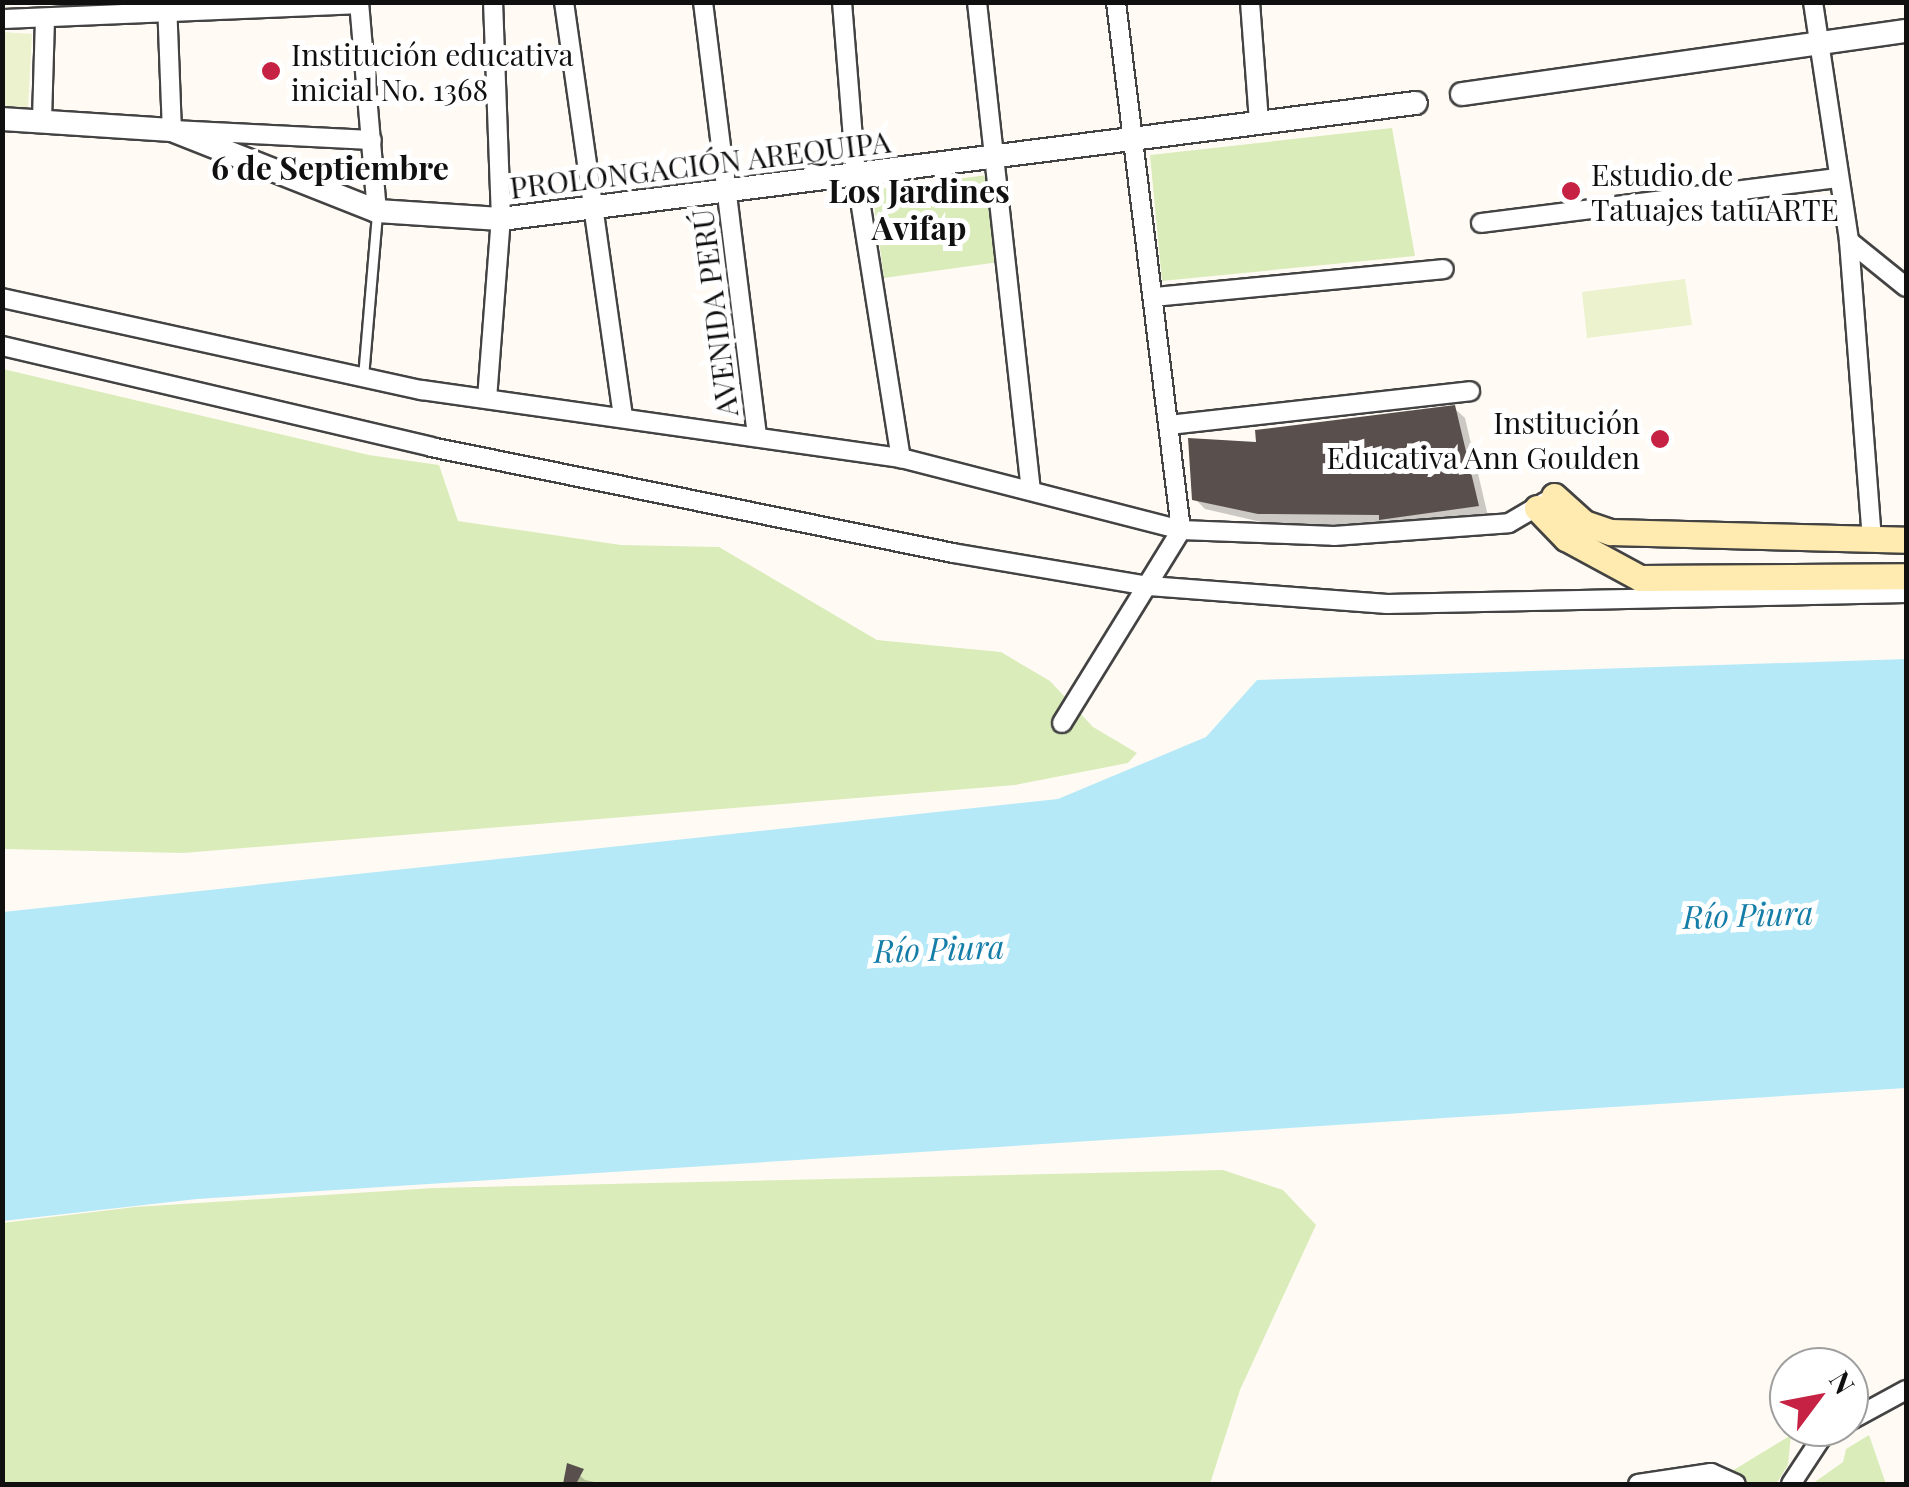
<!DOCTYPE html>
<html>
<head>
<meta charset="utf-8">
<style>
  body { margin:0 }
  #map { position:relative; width:1909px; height:1487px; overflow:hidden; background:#fffbf4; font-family:"Playfair Display",serif }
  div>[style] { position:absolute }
  .green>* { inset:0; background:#dbecbb }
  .pitch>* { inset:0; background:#ebf2cd }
  .water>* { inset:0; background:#b6e9f8 }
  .shadow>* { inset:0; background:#0003 }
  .building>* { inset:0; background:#594f4c }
  .roads { filter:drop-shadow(2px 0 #434343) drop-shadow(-2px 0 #434343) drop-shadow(0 2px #434343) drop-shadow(0 -2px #434343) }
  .service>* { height:9px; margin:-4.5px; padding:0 4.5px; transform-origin:4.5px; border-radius:4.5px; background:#fff }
  .minor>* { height:18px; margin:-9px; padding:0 9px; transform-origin:9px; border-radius:9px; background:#fff }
  .tertiary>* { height:22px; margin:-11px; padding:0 11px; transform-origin:11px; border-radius:11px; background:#fff }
  .secondary>* { height:25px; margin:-12.5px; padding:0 12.5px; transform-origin:12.5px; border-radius:12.5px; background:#ffeaaf }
  .dots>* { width:28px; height:28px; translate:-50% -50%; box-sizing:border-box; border:5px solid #fff; border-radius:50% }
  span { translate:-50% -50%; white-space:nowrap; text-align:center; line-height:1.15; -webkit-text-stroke:10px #fff; paint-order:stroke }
  .poi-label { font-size:30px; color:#101010 }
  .left { translate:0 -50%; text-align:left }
  .right { translate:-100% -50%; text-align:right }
  .street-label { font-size:30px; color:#101010 }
  .neighbourhood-label { font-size:32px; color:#101010; font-weight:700 }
  .water-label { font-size:32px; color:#147da8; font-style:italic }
  .frame { position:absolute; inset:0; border:5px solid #101010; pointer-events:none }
  .north { position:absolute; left:1769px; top:1347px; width:100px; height:100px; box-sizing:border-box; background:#fff; border:2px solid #9f9f9f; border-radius:50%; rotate:58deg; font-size:28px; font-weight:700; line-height:40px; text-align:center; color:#101010 }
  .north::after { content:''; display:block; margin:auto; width:35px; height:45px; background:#c62243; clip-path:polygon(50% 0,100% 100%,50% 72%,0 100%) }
</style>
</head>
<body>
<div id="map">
  <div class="green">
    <i style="clip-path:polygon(1392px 128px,1415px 256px,1162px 281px,1150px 155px)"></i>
    <i style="clip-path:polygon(987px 175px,999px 262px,884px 278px,872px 190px)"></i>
    <i style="clip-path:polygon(3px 369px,369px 455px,439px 465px,458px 521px,621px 545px,719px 547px,877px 640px,1001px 652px,1050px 681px,1093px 727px,1137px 753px,1128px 763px,1015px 785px,183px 853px,3px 849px)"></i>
    <i style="clip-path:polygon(1223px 1170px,1283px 1190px,1316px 1225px,1240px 1390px,1210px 1484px,3px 1484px,2px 1223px,135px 1207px,434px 1188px)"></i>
    <i style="clip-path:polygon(1791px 1435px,1788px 1465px,1776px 1484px,1751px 1484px,1727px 1474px)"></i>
    <i style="clip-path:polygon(1869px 1435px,1886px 1484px,1812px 1484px,1843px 1462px,1846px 1449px)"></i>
  </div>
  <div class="pitch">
    <i style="clip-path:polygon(2px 32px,32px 34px,28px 108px,3px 106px)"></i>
    <i style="clip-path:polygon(1685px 279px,1692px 325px,1587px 338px,1582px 292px)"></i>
  </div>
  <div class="water">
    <i style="clip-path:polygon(1906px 659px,1906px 1088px,197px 1199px,3px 1221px,3px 912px,1058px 799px,1206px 737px,1257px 680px)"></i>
  </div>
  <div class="shadow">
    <i style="clip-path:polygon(1454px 408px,1465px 418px,1488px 516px,1392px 529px,1270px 524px,1205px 509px,1195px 499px,1259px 445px)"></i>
    <i style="clip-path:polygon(569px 1466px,585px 1480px,604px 1484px,567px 1484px)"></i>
  </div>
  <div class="building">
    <i style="clip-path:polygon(1455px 405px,1479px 506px,1379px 520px,1379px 515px,1258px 514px,1192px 500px,1188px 438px,1256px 442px,1255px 430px)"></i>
    <i style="clip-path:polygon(567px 1463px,584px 1469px,576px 1484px,563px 1484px)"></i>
  </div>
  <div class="roads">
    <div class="service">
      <i style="left:363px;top:377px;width:165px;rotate:-85.1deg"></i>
    </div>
    <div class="minor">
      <i style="left:167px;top:2px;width:128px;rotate:87.8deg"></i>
      <i style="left:172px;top:130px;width:200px;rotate:2.9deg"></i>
      <i style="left:359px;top:2px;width:210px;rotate:85.1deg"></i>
      <i style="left:564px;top:2px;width:420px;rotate:81.9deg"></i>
      <i style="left:703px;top:2px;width:438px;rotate:82.9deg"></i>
      <i style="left:842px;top:2px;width:174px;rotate:85.4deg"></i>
      <i style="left:856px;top:175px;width:287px;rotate:81deg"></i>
      <i style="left:977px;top:2px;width:491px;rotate:83.7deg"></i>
      <i style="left:1250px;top:2px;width:119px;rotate:85.7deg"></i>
      <i style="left:1813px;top:2px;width:242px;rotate:81.4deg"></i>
      <i style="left:1849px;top:241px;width:299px;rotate:85.6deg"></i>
      <i style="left:2px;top:19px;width:357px;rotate:-2.4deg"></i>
      <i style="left:42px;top:120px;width:99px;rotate:-88.3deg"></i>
      <i style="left:1481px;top:223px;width:358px;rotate:-7.2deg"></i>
      <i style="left:1849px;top:241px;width:73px;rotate:38.9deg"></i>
      <i style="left:1154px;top:297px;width:291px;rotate:-5.5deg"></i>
      <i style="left:2px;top:298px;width:430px;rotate:12.4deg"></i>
      <i style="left:422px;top:390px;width:484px;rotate:8.1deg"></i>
      <i style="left:901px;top:458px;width:289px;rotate:14.4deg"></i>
      <i style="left:1181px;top:530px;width:153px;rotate:2.2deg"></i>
      <i style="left:1334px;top:536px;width:175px;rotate:-4.2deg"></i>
      <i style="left:1509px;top:523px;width:42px;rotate:-30.3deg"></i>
      <i style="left:2px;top:346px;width:441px;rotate:13.2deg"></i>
      <i style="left:431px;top:447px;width:533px;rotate:11.48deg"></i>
      <i style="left:953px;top:553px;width:199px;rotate:9.6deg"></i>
      <i style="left:1149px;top:586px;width:239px;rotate:4.3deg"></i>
      <i style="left:1387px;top:604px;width:519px;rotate:-1.21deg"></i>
      <i style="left:487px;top:399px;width:181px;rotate:-85.6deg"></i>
      <i style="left:501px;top:219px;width:217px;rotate:-92.1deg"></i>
      <i style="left:1169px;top:425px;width:303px;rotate:-6.4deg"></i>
      <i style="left:1062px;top:723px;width:227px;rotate:-58.3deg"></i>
      <i style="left:1181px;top:530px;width:532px;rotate:-97.02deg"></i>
      <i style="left:1849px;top:1421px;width:65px;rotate:-28.5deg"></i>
      <i style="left:1638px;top:1484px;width:74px;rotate:-8.6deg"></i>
      <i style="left:1711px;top:1473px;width:27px;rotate:24deg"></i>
      <i style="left:1791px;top:1484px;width:60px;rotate:-56.6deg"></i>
      <i style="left:1824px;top:1434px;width:15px;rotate:-28deg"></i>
    </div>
    <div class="tertiary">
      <i style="left:1462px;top:94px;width:448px;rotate:-8.1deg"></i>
      <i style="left:2px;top:119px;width:170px;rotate:3.7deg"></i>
      <i style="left:172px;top:130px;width:220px;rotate:21.6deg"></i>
      <i style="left:377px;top:211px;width:124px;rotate:3.7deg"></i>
      <i style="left:501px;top:219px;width:922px;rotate:-7.23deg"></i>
    </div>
    <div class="secondary">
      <i style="left:1554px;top:496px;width:40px;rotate:42deg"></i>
      <i style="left:1584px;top:523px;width:28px;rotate:19deg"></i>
      <i style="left:1610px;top:532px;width:296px;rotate:1.5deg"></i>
      <i style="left:1537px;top:508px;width:42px;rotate:46deg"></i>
      <i style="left:1566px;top:538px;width:84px;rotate:28.4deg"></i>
      <i style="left:1640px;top:578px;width:266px;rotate:-0.4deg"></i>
    </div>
  </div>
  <div class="dots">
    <i style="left:271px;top:71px;background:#c62243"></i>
    <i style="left:1571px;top:191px;background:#c62243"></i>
    <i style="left:1660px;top:439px;background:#c62243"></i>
  </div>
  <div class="poi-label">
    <span class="left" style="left:291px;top:71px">Institución educativa<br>inicial No. 1368</span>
    <span class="left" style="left:1591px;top:191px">Estudio de<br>Tatuajes tatuARTE</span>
    <span class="right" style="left:1640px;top:439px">Institución<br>Educativa Ann Goulden</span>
  </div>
  <div class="street-label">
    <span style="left:700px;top:164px;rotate:-7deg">PROLONGACIÓN AREQUIPA</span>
    <span style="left:714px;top:313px;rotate:-97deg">AVENIDA PERÚ</span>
  </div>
  <div class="neighbourhood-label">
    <span style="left:330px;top:167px">6 de Septiembre</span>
    <span style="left:919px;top:209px">Los Jardines<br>Avifap</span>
  </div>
  <div class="water-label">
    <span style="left:1748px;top:914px;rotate:-2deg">Río Piura</span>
    <span style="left:939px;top:948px;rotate:-2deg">Río Piura</span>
  </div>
  <div class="frame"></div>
  <div class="north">N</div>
</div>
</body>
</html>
